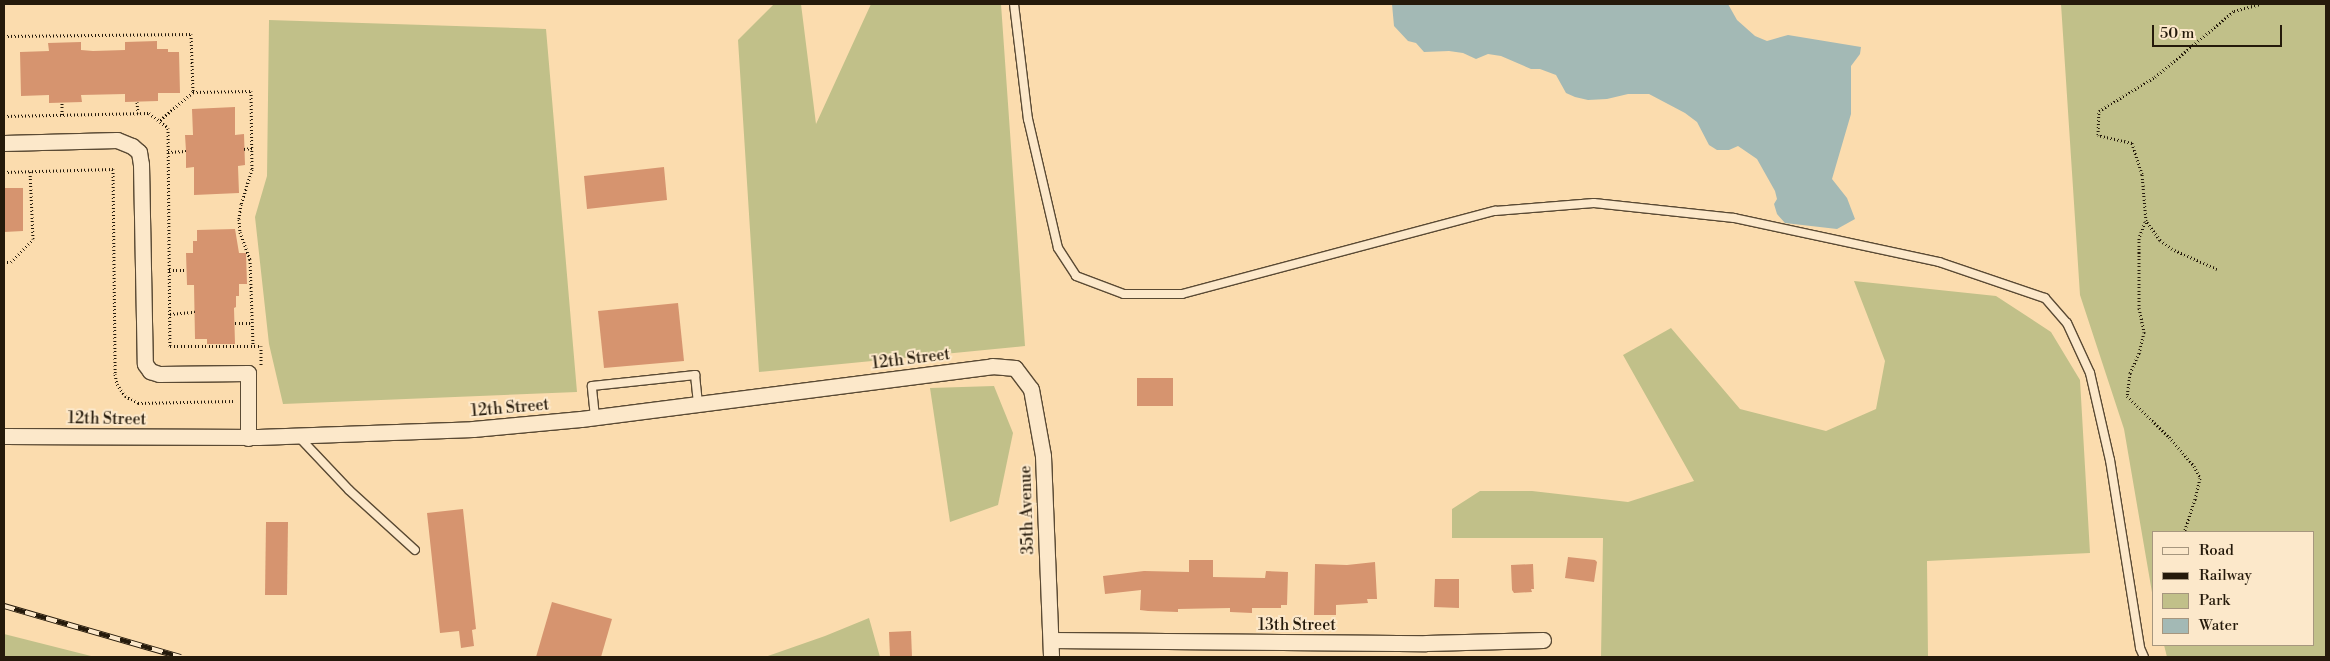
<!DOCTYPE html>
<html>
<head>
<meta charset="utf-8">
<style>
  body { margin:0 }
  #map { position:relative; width:2330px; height:661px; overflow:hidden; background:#fbdcae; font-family:"Libre Bodoni",serif }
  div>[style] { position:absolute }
  .green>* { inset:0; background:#c1c089 }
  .water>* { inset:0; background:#a3b9b5 }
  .building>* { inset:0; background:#d6946f }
  .path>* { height:3px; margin-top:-1.5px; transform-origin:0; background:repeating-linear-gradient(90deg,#251a0b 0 1px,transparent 0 3.5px) }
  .roads { filter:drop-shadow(1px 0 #5a4a34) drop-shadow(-1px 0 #5a4a34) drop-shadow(0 1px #5a4a34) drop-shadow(0 -1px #5a4a34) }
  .lane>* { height:8px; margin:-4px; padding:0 4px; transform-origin:4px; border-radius:4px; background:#fce8ca }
  .street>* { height:15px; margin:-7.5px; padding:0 7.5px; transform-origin:7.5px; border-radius:7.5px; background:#fce8ca }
  .rail>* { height:5.5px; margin-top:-2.75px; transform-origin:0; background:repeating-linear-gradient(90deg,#fce8ca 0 11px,#251a0b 0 22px); box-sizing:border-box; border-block:1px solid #251a0b }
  span { translate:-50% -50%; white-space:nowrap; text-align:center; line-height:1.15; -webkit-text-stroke:4px #fce8ca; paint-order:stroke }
  .street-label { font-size:16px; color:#251a0b }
  .frame { position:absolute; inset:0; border:5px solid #251a0b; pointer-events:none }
  .legend { position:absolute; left:2152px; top:531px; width:162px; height:115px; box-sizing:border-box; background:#fce8ca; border:1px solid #a6967e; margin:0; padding:6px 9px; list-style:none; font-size:15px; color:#251a0b }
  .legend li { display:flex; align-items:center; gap:10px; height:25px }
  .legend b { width:25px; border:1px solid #a6967e }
  .scale { position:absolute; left:2152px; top:25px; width:130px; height:22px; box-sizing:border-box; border:2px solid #251a0b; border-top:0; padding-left:6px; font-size:15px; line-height:18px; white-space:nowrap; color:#251a0b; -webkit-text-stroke:4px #fce8ca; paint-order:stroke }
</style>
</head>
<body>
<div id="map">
  <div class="green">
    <i style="clip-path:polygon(774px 4px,801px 4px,816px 124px,871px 4px,1001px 4px,1025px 346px,759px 372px,738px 40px)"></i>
    <i style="clip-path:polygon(2061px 4px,2326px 4px,2326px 657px,2167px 657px,2164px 645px,2314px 645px,2314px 532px,2154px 532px,2154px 604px,2124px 429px,2080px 295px)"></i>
    <i style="clip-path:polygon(269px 20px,546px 29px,577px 392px,283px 404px,269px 344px,255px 217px,267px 176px)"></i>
    <i style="clip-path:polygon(1854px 281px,1996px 296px,2051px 332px,2080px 380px,2090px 553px,1927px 561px,1928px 657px,1601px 657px,1603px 538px,1452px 538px,1452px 509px,1480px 491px,1532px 491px,1628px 502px,1694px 481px,1623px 355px,1671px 328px,1740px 409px,1826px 431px,1876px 409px,1885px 361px)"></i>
    <i style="clip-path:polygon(994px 386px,1013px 433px,998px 505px,950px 522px,930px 388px)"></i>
    <i style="clip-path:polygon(869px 618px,880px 657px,765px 657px,825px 636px)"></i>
    <i style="clip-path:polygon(4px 634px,95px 657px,4px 657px)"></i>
  </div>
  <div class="water">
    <i style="clip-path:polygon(1392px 4px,1728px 4px,1737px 20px,1755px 36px,1767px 41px,1788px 35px,1861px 47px,1860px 54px,1851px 66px,1851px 114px,1832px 179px,1847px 198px,1855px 219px,1837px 229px,1785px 223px,1777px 214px,1774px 204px,1777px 199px,1775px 191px,1757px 159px,1738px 146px,1729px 150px,1717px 150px,1709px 145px,1697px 122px,1685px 113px,1649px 94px,1628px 94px,1607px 99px,1588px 100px,1575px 97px,1566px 93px,1556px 75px,1540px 69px,1531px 69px,1501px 56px,1488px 54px,1476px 59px,1463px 53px,1449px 51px,1424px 52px,1416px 43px,1408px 41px,1394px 26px)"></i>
  </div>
  <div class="building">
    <i style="clip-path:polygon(157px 41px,157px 49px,168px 49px,168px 52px,179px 52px,180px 93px,158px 93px,158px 101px,125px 102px,125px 94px,81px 95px,82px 102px,49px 103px,49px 95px,21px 96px,20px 52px,49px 51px,48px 43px,81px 42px,81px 50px,93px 51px,125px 50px,125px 42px)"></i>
    <i style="clip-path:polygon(235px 107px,235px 135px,244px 134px,245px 165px,238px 166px,239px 193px,194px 195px,194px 167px,186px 168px,186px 151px,185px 135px,193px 135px,192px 109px)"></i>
    <i style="clip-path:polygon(664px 167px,667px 200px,587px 209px,584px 176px)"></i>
    <i style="clip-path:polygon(4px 188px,23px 188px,23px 231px,4px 232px)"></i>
    <i style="clip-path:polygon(235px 229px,239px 253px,246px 253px,247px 284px,239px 284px,239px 296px,236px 296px,236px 307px,234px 308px,235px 344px,207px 344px,207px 339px,195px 339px,194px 285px,187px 285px,186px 253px,193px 253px,193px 241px,197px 241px,197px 230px)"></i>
    <i style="clip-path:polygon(678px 303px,684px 361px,604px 368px,598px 311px)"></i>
    <i style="clip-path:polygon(1137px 378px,1173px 378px,1173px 406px,1137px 406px)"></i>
    <i style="clip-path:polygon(463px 509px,476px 629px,472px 630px,474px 646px,461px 648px,459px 631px,440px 633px,427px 513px)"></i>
    <i style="clip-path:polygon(266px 522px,288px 522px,287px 595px,265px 595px)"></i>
    <i style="clip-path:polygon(1568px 557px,1595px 560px,1597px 562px,1594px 582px,1565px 578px)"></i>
    <i style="clip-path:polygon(1189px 560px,1213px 560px,1213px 577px,1265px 578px,1266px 571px,1288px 572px,1287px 605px,1281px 605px,1281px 608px,1252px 608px,1252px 613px,1230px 612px,1230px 608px,1178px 609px,1178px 612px,1148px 611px,1140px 610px,1141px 590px,1105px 594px,1103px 576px,1144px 571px,1189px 572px)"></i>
    <i style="clip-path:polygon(1375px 562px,1377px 599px,1367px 599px,1368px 603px,1336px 605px,1336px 615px,1314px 615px,1315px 564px,1347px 565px)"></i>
    <i style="clip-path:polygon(1533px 564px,1534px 589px,1531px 589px,1532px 592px,1514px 593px,1512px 590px,1511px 565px)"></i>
    <i style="clip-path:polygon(1435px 579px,1459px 579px,1459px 608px,1434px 607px)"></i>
    <i style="clip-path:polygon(552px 602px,612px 619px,601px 657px,536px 657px)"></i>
    <i style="clip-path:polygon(911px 631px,912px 657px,890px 657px,889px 632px)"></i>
  </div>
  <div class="path">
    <i style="left:4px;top:36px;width:187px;rotate:-0.6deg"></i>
    <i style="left:191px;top:34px;width:58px;rotate:88deg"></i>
    <i style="left:193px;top:92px;width:45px;rotate:139.5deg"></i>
    <i style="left:193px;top:92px;width:58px;rotate:-1deg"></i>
    <i style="left:251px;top:91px;width:78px;rotate:89.3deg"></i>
    <i style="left:252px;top:169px;width:37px;rotate:107deg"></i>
    <i style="left:241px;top:204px;width:15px;rotate:98deg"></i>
    <i style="left:239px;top:219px;width:13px;rotate:86deg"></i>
    <i style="left:240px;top:232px;width:29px;rotate:70deg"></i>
    <i style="left:250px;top:259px;width:87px;rotate:88deg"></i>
    <i style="left:137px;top:102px;width:11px;rotate:85deg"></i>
    <i style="left:62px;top:103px;width:12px;rotate:90deg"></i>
    <i style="left:4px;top:116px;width:145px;rotate:-1.2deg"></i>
    <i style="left:149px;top:113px;width:24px;rotate:38deg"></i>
    <i style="left:168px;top:128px;width:218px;rotate:89.5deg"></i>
    <i style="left:170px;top:346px;width:91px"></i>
    <i style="left:261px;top:346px;width:19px;rotate:90deg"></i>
    <i style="left:244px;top:149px;width:9px;rotate:-6deg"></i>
    <i style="left:168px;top:152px;width:18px;rotate:-3deg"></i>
    <i style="left:4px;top:172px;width:109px;rotate:-1.6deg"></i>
    <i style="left:113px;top:169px;width:205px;rotate:89.4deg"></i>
    <i style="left:115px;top:374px;width:10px;rotate:79deg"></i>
    <i style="left:117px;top:384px;width:14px;rotate:56deg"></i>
    <i style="left:125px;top:396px;width:15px;rotate:28deg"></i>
    <i style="left:138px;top:403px;width:95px;rotate:-1.2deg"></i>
    <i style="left:2145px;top:222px;width:17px;rotate:111deg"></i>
    <i style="left:2139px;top:238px;width:70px;rotate:90deg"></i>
    <i style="left:2139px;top:308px;width:25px;rotate:78deg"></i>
    <i style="left:2144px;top:332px;width:22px;rotate:103deg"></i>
    <i style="left:2139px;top:353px;width:22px;rotate:114deg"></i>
    <i style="left:2130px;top:373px;width:23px;rotate:97deg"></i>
    <i style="left:2127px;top:396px;width:59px;rotate:44.3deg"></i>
    <i style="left:2169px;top:437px;width:38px;rotate:49deg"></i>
    <i style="left:2194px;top:466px;width:13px;rotate:63deg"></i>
    <i style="left:2200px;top:478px;width:22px;rotate:103deg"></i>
    <i style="left:2195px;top:499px;width:35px;rotate:108deg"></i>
    <i style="left:4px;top:262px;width:7px"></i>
    <i style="left:11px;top:262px;width:32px;rotate:-46deg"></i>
    <i style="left:33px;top:239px;width:68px;rotate:-92.5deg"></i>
    <i style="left:2217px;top:269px;width:49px;rotate:-156deg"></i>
    <i style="left:2172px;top:249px;width:15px;rotate:-143deg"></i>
    <i style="left:2160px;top:240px;width:24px;rotate:-126deg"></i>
    <i style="left:2146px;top:221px;width:47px;rotate:-94.9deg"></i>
    <i style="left:2142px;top:174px;width:33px;rotate:-108deg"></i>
    <i style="left:2132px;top:143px;width:35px;rotate:-167deg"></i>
    <i style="left:2098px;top:135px;width:24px;rotate:-88deg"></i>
    <i style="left:2099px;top:111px;width:66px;rotate:-31.3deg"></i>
    <i style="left:2155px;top:77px;width:103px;rotate:-39.9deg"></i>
    <i style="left:2234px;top:11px;width:27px;rotate:-15deg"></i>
    <i style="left:169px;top:270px;width:18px"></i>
    <i style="left:170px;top:314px;width:25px;rotate:-5deg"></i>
    <i style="left:235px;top:323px;width:17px"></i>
  </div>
  <div class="roads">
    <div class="lane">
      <i style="left:1014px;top:4px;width:116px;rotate:83.1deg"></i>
      <i style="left:1028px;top:119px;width:132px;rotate:76.9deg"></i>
      <i style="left:1058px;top:248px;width:33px;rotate:57deg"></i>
      <i style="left:1076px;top:276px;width:51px;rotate:20.6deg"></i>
      <i style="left:1124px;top:294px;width:58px"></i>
      <i style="left:1182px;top:294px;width:324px;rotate:-14.9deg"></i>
      <i style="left:1495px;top:211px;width:99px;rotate:-4.6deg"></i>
      <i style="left:1594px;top:203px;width:141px;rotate:6.1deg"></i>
      <i style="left:1734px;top:218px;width:210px;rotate:12.1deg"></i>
      <i style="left:1939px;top:262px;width:112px;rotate:18.8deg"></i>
      <i style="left:2045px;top:298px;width:33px;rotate:49deg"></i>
      <i style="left:2067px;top:323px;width:55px;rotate:65.3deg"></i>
      <i style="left:2090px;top:373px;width:89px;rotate:77.1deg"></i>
      <i style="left:2110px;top:460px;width:190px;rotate:80.9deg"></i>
      <i style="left:2140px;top:648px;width:10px;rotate:66deg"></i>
      <i style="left:595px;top:417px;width:31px;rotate:-96deg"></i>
      <i style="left:592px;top:386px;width:104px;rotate:-6.1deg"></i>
      <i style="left:695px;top:375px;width:29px;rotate:84deg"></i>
      <i style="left:298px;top:436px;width:74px;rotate:46.6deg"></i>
      <i style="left:349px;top:490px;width:89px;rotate:42.3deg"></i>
    </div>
    <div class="street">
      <i style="left:4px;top:143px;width:113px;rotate:-1.5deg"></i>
      <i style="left:117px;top:140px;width:16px;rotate:22deg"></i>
      <i style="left:132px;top:146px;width:9px;rotate:41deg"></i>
      <i style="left:139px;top:152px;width:12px;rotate:81deg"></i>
      <i style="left:141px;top:164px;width:200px;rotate:88.9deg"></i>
      <i style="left:145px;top:364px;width:9px;rotate:54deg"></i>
      <i style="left:150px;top:371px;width:9px;rotate:18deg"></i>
      <i style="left:159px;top:374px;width:89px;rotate:-0.6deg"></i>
      <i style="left:248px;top:373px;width:65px;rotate:90deg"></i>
      <i style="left:4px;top:436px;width:254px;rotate:0.2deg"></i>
      <i style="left:258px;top:437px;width:215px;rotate:-2.1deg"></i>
      <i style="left:473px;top:429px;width:108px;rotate:-5.3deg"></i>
      <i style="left:581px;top:419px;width:414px;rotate:-7.3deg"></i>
      <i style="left:992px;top:366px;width:23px;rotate:5deg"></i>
      <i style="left:1015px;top:368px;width:26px;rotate:53deg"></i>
      <i style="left:1031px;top:389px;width:68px;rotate:79.8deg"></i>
      <i style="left:1043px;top:456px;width:201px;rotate:87.7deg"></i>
      <i style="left:1051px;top:640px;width:375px;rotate:0.5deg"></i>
      <i style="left:1426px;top:643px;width:117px;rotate:-1.5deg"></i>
    </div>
  </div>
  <div class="rail">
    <i style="left:4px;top:606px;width:184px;rotate:16.1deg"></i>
  </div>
  <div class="street-label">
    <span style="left:911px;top:359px;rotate:-7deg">12th Street</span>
    <span style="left:510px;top:408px;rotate:-5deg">12th Street</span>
    <span style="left:107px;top:419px;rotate:1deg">12th Street</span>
    <span style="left:1027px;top:510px;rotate:-92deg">35th Avenue</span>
    <span style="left:1297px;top:625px">13th Street</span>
  </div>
  <div class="frame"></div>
  <ul class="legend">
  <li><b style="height:6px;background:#fce8ca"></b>Road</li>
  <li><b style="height:6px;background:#251a0b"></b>Railway</li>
  <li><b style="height:14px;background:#c1c089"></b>Park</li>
  <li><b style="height:14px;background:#a3b9b5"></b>Water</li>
  </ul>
  <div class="scale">50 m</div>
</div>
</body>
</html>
